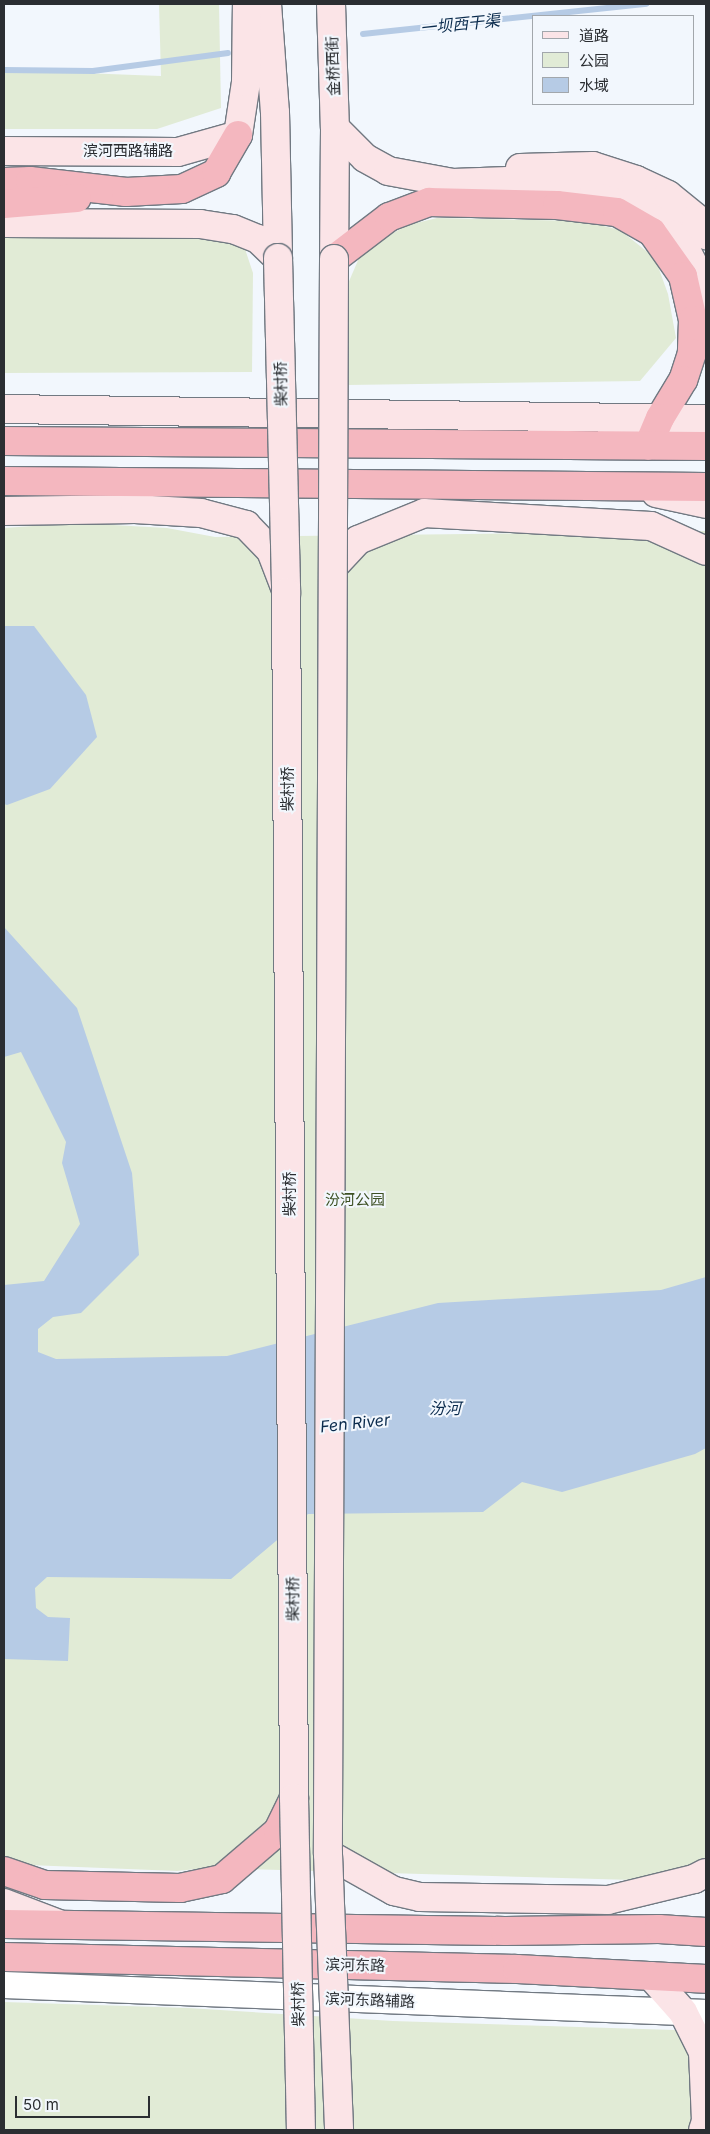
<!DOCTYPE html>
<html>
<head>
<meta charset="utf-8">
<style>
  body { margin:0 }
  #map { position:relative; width:710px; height:2134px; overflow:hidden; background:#f2f7fd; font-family:Inter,"Noto Sans SC",sans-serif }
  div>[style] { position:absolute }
  .green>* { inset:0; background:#e1ebd6 }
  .water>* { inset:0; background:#b6cbe5 }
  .stream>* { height:5.5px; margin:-2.75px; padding:0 2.75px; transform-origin:2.75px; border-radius:2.75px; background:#b6cbe5 }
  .roads { filter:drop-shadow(1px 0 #717982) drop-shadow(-1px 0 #717982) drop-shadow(0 1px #717982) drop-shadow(0 -1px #717982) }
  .tertiary>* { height:26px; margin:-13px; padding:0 13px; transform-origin:13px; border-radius:13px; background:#fff }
  .secondary>* { height:28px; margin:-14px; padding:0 14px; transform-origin:14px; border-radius:14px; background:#fbe4e7 }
  .trunk>* { height:28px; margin:-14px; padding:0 14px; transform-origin:14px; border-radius:14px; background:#f4b7bf }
  .bridges { filter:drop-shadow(1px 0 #717982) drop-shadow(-1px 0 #717982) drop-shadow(0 1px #717982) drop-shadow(0 -1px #717982) }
  .secondary-bridge>* { height:28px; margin:-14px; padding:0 14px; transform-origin:14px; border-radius:14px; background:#fbe4e7 }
  span { translate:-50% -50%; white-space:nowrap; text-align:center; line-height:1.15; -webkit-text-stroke:4px #f2f7fd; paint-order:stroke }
  .street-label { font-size:15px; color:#2b2e32 }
  .park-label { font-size:15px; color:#3d5023 }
  .water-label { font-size:16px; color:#0a2b4d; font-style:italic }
  .frame { position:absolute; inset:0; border:5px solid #2b2e32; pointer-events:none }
  .legend { position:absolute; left:532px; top:15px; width:162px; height:90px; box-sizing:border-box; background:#f2f7fd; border:1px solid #a2a7ac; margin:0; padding:6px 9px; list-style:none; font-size:15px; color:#2b2e32 }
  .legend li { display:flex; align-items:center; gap:10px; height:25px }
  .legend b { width:25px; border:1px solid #a2a7ac }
  .scale { position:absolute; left:15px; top:2096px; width:135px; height:22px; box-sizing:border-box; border:2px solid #2b2e32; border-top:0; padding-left:6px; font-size:15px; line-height:18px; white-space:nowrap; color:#2b2e32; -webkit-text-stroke:4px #f2f7fd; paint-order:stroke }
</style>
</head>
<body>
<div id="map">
  <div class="green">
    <i style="clip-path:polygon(159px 4px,219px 4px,221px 108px,157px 129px,4px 129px,4px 70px,161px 76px)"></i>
    <i style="clip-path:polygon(437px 218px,583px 221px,620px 230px,655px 258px,668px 294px,676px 338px,640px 381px,347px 385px,347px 286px,359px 258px,378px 241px,408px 225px)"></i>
    <i style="clip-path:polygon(202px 233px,235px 241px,245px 249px,253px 273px,252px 372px,4px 373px,4px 237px)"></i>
    <i style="clip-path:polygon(77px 523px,167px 528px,215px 537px,706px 531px,706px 1882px,206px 1868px,177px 1871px,4px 1864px,4px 528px)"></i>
    <i style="clip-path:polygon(4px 2002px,188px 2008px,393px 2021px,706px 2031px,706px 2130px,4px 2130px)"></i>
  </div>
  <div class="water">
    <i style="clip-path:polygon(4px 626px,34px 626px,86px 695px,97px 737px,50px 789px,7px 805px,4px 804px)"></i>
    <i style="clip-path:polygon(4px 927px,77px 1008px,132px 1173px,139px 1255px,81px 1313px,53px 1317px,38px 1329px,38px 1352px,56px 1359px,227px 1356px,438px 1303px,661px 1290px,706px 1277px,706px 1448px,695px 1454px,562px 1492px,522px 1482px,483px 1512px,308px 1514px,231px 1579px,47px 1577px,35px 1588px,36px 1608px,48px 1617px,70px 1618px,68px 1661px,4px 1659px,4px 1285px,44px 1281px,80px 1224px,62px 1163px,66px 1142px,21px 1052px,4px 1057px)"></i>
  </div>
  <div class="stream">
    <i style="left:363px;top:34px;width:285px;rotate:-6.1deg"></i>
    <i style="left:4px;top:70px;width:89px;rotate:0.6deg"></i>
    <i style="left:93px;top:71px;width:136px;rotate:-7.6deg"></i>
  </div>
  <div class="roads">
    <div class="tertiary">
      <i style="left:4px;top:1985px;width:703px;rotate:2.28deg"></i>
    </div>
    <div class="secondary">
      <i style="left:267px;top:4px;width:108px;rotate:85.8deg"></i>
      <i style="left:275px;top:112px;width:146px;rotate:88.8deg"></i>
      <i style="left:331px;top:4px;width:124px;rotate:88.2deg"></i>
      <i style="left:335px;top:128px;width:131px;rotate:90.4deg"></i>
      <i style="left:335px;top:128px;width:42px;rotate:45deg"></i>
      <i style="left:365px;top:158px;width:26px;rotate:29deg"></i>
      <i style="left:388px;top:171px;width:66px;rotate:10.5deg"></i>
      <i style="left:453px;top:183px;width:55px;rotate:-2.1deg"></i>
      <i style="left:508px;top:181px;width:86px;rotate:6deg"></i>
      <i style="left:594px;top:190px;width:53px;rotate:14.3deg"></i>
      <i style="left:645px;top:203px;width:19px;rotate:35deg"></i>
      <i style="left:661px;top:214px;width:26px;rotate:50deg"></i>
      <i style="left:678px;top:234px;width:36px;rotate:63deg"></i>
      <i style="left:694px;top:266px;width:40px;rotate:78deg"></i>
      <i style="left:4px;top:151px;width:174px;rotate:0.3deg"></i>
      <i style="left:178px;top:152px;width:62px;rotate:-15.8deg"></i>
      <i style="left:238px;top:135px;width:54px;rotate:-81.4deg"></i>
      <i style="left:246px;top:82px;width:78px;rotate:-89.3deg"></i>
      <i style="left:520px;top:168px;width:73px;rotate:-1.6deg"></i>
      <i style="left:593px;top:166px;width:45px;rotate:18deg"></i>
      <i style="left:636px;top:180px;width:35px;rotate:25deg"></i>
      <i style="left:668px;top:195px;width:36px;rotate:39deg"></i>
      <i style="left:696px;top:218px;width:20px;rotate:60deg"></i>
      <i style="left:4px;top:223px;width:196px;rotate:0.3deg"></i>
      <i style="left:200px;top:224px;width:33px;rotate:9deg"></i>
      <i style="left:233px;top:229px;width:27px;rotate:22deg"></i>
      <i style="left:258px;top:239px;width:28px;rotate:44deg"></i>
      <i style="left:4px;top:409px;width:702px;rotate:0.82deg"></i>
      <i style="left:656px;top:493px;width:51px;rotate:12.4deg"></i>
      <i style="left:4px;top:511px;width:131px;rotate:-0.9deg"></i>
      <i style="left:135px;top:509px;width:66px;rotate:3.5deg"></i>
      <i style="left:201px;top:513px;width:47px;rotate:14.9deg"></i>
      <i style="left:246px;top:525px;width:36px;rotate:46deg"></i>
      <i style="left:271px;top:551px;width:40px;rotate:69deg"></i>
      <i style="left:333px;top:567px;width:37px;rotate:-47deg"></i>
      <i style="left:358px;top:540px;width:71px;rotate:-22.2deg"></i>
      <i style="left:424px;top:513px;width:227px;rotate:3.3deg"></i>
      <i style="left:651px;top:526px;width:60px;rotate:24.4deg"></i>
      <i style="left:328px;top:1854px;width:76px;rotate:29.3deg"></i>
      <i style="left:394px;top:1891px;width:27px;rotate:13deg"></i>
      <i style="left:420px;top:1897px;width:188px;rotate:0.9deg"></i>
      <i style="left:608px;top:1900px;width:89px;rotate:-13.7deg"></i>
      <i style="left:694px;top:1879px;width:13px;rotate:-27deg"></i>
      <i style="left:4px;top:1903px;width:59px;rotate:20.9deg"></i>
      <i style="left:651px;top:1976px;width:48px;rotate:48.4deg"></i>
      <i style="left:683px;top:2012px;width:45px;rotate:63.4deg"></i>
      <i style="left:703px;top:2052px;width:69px;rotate:87.5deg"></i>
      <i style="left:706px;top:2121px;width:9px;rotate:108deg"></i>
    </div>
    <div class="trunk">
      <i style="left:4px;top:182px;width:26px;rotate:-2deg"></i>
      <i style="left:30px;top:181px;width:97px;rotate:6.5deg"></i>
      <i style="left:126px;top:192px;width:56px;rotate:-3.1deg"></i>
      <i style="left:182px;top:189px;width:38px;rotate:-25deg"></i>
      <i style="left:216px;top:173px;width:44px;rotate:-59.9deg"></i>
      <i style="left:4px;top:204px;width:73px;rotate:-4.7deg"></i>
      <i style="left:334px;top:259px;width:69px;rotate:-37.4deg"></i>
      <i style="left:389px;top:217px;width:43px;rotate:-20.6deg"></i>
      <i style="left:429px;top:202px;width:128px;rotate:1.3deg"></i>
      <i style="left:557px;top:205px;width:60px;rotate:6.7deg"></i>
      <i style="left:617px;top:212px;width:40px;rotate:29.7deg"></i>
      <i style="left:652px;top:232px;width:54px;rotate:54.8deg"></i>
      <i style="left:683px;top:276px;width:45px;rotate:77.2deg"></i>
      <i style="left:693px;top:320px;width:33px;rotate:92deg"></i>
      <i style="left:692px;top:353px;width:28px;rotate:108deg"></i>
      <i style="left:683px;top:380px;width:44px;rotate:121.2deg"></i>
      <i style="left:660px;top:418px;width:30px;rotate:113deg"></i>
      <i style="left:4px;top:441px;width:702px;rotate:0.41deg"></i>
      <i style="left:4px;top:481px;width:702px;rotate:0.49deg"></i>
      <i style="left:4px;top:1871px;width:43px;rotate:18.9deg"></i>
      <i style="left:45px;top:1885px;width:135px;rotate:1.3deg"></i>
      <i style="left:180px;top:1888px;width:43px;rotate:-12.1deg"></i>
      <i style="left:222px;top:1879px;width:74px;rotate:-40.6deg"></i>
      <i style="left:278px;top:1831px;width:37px;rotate:-64deg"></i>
      <i style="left:4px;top:1924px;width:501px;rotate:0.8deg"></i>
      <i style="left:505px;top:1931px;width:154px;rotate:-0.7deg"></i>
      <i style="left:659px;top:1929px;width:47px;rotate:3.7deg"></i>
      <i style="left:4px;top:1957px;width:513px;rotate:1.34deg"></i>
      <i style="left:517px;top:1969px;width:189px;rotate:3deg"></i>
    </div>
  </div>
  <div class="bridges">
    <div class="secondary-bridge">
      <i style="left:278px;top:258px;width:334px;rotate:88.6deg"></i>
      <i style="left:286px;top:592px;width:1206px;rotate:89.62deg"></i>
      <i style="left:294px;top:1798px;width:332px;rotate:88.8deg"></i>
      <i style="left:334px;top:259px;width:1595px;rotate:90.22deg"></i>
      <i style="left:328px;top:1854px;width:276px;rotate:87.7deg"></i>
    </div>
  </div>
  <div class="street-label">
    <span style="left:333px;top:66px;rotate:-92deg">金桥西街</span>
    <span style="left:128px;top:151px">滨河西路辅路</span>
    <span style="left:281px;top:384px;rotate:-91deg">柴村桥</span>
    <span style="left:288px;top:789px;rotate:-90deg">柴村桥</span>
    <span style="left:290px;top:1194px;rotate:-90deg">柴村桥</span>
    <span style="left:293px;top:1599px;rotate:-90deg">柴村桥</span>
    <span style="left:355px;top:1965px;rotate:1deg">滨河东路</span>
    <span style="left:370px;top:2000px;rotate:2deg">滨河东路辅路</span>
    <span style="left:298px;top:2004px;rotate:-91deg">柴村桥</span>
  </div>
  <div class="park-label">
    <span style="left:355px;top:1200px">汾河公园</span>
  </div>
  <div class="water-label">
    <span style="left:460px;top:24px;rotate:-6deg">一坝西干渠</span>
    <span style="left:445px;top:1408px">汾河</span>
    <span style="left:355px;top:1423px;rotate:-6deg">Fen River</span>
  </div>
  <div class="frame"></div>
  <ul class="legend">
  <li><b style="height:6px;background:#fbe4e7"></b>道路</li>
  <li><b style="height:14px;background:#e1ebd6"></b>公园</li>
  <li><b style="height:14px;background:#b6cbe5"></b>水域</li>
  </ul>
  <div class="scale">50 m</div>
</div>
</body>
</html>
